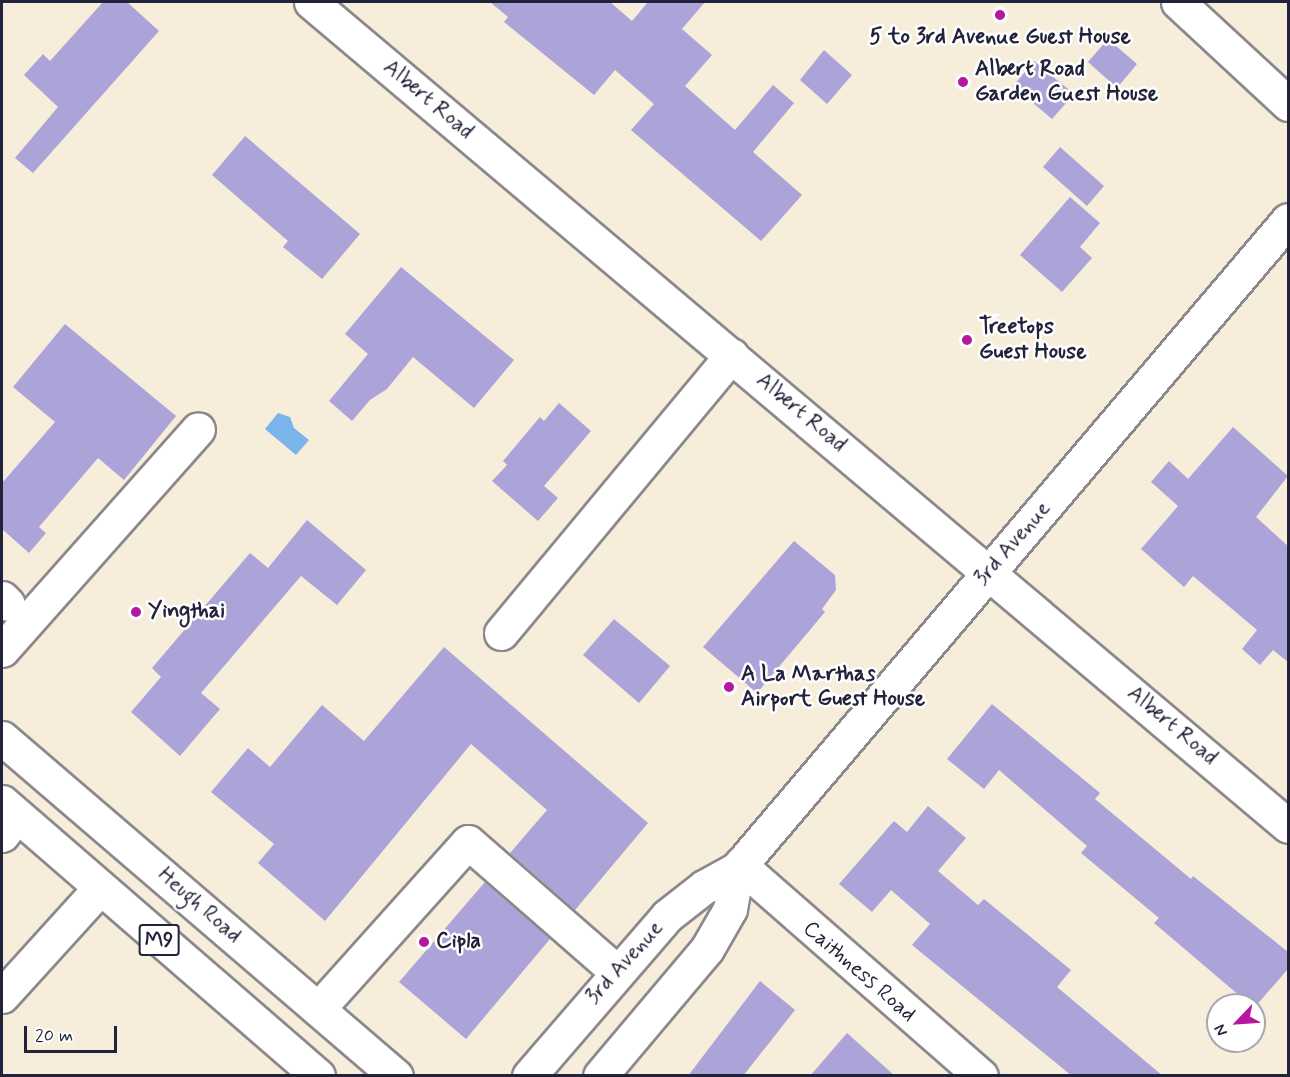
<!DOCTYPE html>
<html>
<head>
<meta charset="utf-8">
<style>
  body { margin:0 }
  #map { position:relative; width:1290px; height:1077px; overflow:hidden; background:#f6eddb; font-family:Mynerve,sans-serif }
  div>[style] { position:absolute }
  .water>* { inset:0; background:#79b4ea }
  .building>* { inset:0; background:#aca4d8 }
  .roads { filter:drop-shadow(2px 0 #8c888b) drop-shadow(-2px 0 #8c888b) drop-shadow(0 2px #8c888b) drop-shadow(0 -2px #8c888b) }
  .minor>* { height:33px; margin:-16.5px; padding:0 16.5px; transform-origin:16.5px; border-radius:16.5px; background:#fff }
  .major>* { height:33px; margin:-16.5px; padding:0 16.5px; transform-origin:16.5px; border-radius:16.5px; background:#fff }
  .dots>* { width:16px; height:16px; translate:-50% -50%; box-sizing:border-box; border:3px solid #fff; border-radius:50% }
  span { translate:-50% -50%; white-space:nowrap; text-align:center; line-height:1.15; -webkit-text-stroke:5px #fff; paint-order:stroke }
  .shield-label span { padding:2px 4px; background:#fff; border:2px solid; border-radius:4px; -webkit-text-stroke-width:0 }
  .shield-label { font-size:21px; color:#22223b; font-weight:700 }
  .poi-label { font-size:22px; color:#22223b; font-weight:700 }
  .left { translate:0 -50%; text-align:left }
  .street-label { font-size:22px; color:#22223b }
  .frame { position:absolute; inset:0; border:3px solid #22223b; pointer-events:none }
  .north { position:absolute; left:1206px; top:993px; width:60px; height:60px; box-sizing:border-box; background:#fff; border:2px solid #a7a7b1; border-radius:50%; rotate:245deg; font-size:16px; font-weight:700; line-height:24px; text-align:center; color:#22223b }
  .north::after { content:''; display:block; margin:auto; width:21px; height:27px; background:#b5179e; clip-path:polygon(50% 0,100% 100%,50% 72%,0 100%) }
  .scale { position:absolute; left:24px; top:1026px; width:93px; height:27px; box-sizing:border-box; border:3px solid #22223b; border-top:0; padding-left:8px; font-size:18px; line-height:21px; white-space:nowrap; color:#22223b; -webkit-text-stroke:4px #fff; paint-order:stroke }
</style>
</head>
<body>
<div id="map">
  <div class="water">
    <i style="clip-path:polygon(278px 413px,290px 417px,294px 428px,309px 440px,296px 455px,265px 429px)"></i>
  </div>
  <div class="building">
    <i style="clip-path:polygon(103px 2px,127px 2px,159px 31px,33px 173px,15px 158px,58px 107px,24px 75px,43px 54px,50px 61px)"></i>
    <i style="clip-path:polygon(490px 2px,610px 2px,632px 21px,648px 2px,705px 2px,682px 29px,712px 55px,685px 86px,735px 130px,773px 85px,794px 103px,753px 152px,802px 195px,761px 241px,631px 130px,654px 104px,615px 70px,594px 95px,504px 22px,508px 17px)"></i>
    <i style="clip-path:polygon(1108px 39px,1137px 64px,1117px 88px,1088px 62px)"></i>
    <i style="clip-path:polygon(824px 50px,852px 75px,827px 104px,800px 80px)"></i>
    <i style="clip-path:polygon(1034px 61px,1074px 94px,1052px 119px,1013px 86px)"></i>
    <i style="clip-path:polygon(245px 136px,360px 234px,322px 279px,283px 247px,288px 241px,212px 175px)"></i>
    <i style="clip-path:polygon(1060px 147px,1104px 186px,1087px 206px,1043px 167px)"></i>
    <i style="clip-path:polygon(1070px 197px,1100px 223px,1080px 247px,1092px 258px,1062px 292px,1020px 255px)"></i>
    <i style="clip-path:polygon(401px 267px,514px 360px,474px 408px,413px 357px,387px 389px,370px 400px,352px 421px,329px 401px,368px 354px,345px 334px)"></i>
    <i style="clip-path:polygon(65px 324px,176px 416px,124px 480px,98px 458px,39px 527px,46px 533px,29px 553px,2px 529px,2px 483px,55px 422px,13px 387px)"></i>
    <i style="clip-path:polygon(559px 403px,591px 431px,544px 486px,558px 498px,538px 521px,492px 481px,507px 465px,503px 461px,540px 417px,544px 421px)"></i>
    <i style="clip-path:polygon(1233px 427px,1288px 476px,1256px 517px,1288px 546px,1288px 662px,1273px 650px,1260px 665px,1242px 649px,1257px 630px,1193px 576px,1184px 587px,1141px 549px,1178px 506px,1151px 482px,1169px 461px,1188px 479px)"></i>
    <i style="clip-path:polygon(307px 520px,366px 570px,337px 605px,301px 576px,201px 693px,220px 709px,180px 756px,131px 712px,161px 677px,152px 668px,250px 553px,268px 568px)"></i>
    <i style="clip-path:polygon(794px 541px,835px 575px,836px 590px,822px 609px,825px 612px,757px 693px,703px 647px)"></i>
    <i style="clip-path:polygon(614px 619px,670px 666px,639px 703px,583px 655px)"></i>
    <i style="clip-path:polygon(444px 647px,648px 823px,575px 910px,510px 853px,547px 810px,471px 744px,325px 921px,258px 863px,274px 844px,211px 792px,248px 748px,270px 767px,322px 705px,364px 741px)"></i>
    <i style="clip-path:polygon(992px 704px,1100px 793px,1095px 799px,1191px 879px,1193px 876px,1288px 952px,1288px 969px,1254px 1008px,1154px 923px,1159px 918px,1081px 853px,1087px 846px,999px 770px,984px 789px,947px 759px)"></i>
    <i style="clip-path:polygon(928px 806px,966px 838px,938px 871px,978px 905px,984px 899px,1071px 970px,1057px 987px,1163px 1076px,1072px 1076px,912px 945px,930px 924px,891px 890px,872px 912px,839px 884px,894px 821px,907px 832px)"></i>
    <i style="clip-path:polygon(485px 882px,550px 939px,466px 1039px,399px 982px)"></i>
    <i style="clip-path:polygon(760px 981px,795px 1010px,743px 1076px,688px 1076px)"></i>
    <i style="clip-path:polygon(847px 1033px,895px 1076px,810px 1076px)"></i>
  </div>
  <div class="roads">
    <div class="minor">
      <i style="left:311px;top:2px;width:1278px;rotate:40.14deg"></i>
      <i style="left:1178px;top:2px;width:150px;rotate:42.8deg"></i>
      <i style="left:2px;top:598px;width:8px;rotate:45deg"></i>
      <i style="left:501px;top:633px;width:361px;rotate:-50.3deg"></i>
      <i style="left:2px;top:650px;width:295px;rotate:-48.4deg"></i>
      <i style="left:2px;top:835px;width:24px;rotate:-52deg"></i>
      <i style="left:740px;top:865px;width:320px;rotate:41.2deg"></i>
      <i style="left:2px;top:996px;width:144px;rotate:-47.8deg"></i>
      <i style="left:318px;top:1009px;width:224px;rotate:-48.1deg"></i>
      <i style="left:468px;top:842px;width:196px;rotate:41.1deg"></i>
      <i style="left:529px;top:1076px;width:211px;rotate:-49.2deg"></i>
      <i style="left:667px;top:916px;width:47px;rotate:-38.1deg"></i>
      <i style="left:704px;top:887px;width:38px;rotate:-29deg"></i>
      <i style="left:737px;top:869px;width:851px;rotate:-49.67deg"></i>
      <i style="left:600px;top:1076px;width:166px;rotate:-49.9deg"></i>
      <i style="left:707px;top:949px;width:46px;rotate:-60.1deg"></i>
      <i style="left:730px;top:909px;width:41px;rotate:-80.1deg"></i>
    </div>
    <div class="major">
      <i style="left:2px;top:738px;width:519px;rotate:40.63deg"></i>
      <i style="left:2px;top:802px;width:418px;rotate:40.9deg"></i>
    </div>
  </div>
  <div class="dots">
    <i style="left:1000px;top:15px;background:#b5179e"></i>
    <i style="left:963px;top:82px;background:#b5179e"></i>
    <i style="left:967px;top:340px;background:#b5179e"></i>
    <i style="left:136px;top:612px;background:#b5179e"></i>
    <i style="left:729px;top:687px;background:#b5179e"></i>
    <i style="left:424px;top:942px;background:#b5179e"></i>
  </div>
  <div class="shield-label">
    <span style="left:159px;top:940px">M9</span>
  </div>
  <div class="poi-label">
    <span style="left:1000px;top:38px">5 to 3rd Avenue Guest House</span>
    <span class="left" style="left:975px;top:82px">Albert Road<br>Garden Guest House</span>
    <span class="left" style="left:979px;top:340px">Treetops<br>Guest House</span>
    <span class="left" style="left:148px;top:612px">Yingthai</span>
    <span class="left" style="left:741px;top:687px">A La Marthas<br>Airport Guest House</span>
    <span class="left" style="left:436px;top:942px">Cipla</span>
  </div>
  <div class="street-label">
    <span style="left:428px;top:100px;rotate:40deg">Albert Road</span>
    <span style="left:801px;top:413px;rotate:40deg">Albert Road</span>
    <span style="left:1013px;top:544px;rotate:-49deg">3rd Avenue</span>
    <span style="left:1172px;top:726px;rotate:40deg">Albert Road</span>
    <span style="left:199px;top:906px;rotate:41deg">Heugh Road</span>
    <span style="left:625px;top:963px;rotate:-48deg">3rd Avenue</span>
    <span style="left:859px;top:972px;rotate:41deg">Caithness Road</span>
  </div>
  <div class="frame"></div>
  <div class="north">N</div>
  <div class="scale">20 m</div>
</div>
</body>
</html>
